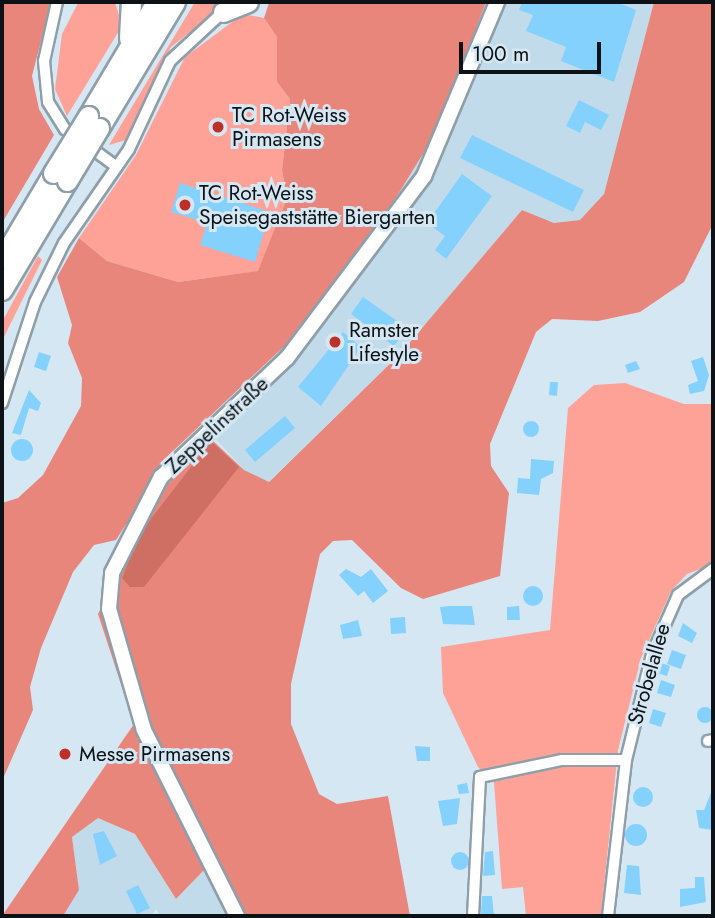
<!DOCTYPE html>
<html>
<head>
<meta charset="utf-8">
<style>
  body { margin:0 }
  #map { position:relative; width:715px; height:918px; overflow:hidden; background:#d5e7f2; font-family:Jost,sans-serif }
  div>[style] { position:absolute }
  .built>* { inset:0; background:#c2dbea }
  .green>* { inset:0; background:#fea196 }
  .forest>* { inset:0; background:#e9867b }
  .water>* { inset:0; background:#cf6f64 }
  .building>* { inset:0; background:#84d1fd }
  .round { border-radius:50% }
  .roads { filter:drop-shadow(2px 0 #8f9fa9) drop-shadow(-2px 0 #8f9fa9) drop-shadow(0 2px #8f9fa9) drop-shadow(0 -2px #8f9fa9) }
  .street>* { height:10px; margin:-5px; padding:0 5px; transform-origin:5px; border-radius:5px; background:#fff }
  .secondary>* { height:14px; margin:-7px; padding:0 7px; transform-origin:7px; border-radius:7px; background:#fff }
  .highway>* { height:19px; margin:-9.5px; padding:0 9.5px; transform-origin:9.5px; border-radius:9.5px; background:#fff }
  .bridges { filter:drop-shadow(2px 0 #8f9fa9) drop-shadow(-2px 0 #8f9fa9) drop-shadow(0 2px #8f9fa9) drop-shadow(0 -2px #8f9fa9) }
  .highway-bridge>* { height:19px; margin:-9.5px; padding:0 9.5px; transform-origin:9.5px; border-radius:9.5px; background:#fff }
  .dots>* { width:19px; height:19px; translate:-50% -50%; box-sizing:border-box; border:4px solid #d5e7f2; border-radius:50% }
  span { translate:-50% -50%; white-space:nowrap; text-align:center; line-height:1.15; -webkit-text-stroke:6px #d5e7f2; paint-order:stroke }
  .poi-label { font-size:21px; color:#0c1215 }
  .left { translate:0 -50%; text-align:left }
  .street-label { font-size:21px; color:#0c1215 }
  .frame { position:absolute; inset:0; border:4px solid #0c1215; pointer-events:none }
  .scale { position:absolute; left:459px; top:42px; width:142px; height:32px; box-sizing:border-box; border:4px solid #0c1215; border-top:0; padding-left:9px; font-size:21px; line-height:24px; white-space:nowrap; color:#0c1215; -webkit-text-stroke:5px #d5e7f2; paint-order:stroke }
</style>
</head>
<body>
<div id="map">
  <div class="built">
    <i style="clip-path:polygon(486px 2px,654px 2px,604px 194px,580px 220px,554px 223px,522px 210px,400px 354px,268px 482px,244px 470px,203px 425px,295px 336px,437px 131px)"></i>
    <i style="clip-path:polygon(98px 818px,135px 834px,176px 899px,205px 869px,228px 916px,160px 916px,156px 909px,151px 916px,63px 916px,79px 890px,72px 837px)"></i>
  </div>
  <div class="green">
    <i style="clip-path:polygon(115px 2px,122px 26px,67px 116px,55px 89px,62px 34px,78px 3px)"></i>
    <i style="clip-path:polygon(195px 2px,228px 2px,171px 47px,126px 140px,109px 145px)"></i>
    <i style="clip-path:polygon(243px 14px,264px 18px,277px 37px,277px 82px,290px 99px,282px 170px,287px 198px,259px 271px,178px 282px,107px 261px,79px 238px,136px 155px,185px 57px)"></i>
    <i style="clip-path:polygon(38px 256px,42px 260px,2px 341px,2px 322px)"></i>
    <i style="clip-path:polygon(625px 383px,684px 404px,713px 404px,713px 564px,687px 574px,671px 591px,641px 658px,618px 750px,601px 916px,526px 916px,523px 887px,502px 889px,494px 782px,478px 767px,443px 693px,441px 647px,550px 630px,568px 408px,594px 385px)"></i>
  </div>
  <div class="forest">
    <i style="clip-path:polygon(2px 2px,51px 2px,32px 76px,39px 109px,54px 135px,2px 223px)"></i>
    <i style="clip-path:polygon(486px 2px,437px 131px,376px 230px,295px 336px,172px 452px,116px 540px,94px 545px,73px 572px,41px 648px,30px 687px,33px 710px,2px 781px,2px 503px,18px 498px,43px 475px,81px 406px,82px 378px,68px 343px,72px 325px,57px 277px,79px 238px,107px 261px,178px 282px,258px 271px,287px 198px,282px 170px,290px 99px,277px 82px,277px 37px,264px 18px,269px 3px)"></i>
    <i style="clip-path:polygon(654px 2px,713px 2px,713px 224px,684px 282px,640px 312px,598px 321px,552px 319px,536px 332px,490px 444px,491px 466px,509px 493px,500px 576px,423px 599px,401px 588px,352px 540px,333px 541px,320px 554px,291px 684px,291px 724px,319px 794px,337px 804px,388px 796px,410px 916px,242px 916px,135px 724px,205px 869px,176px 899px,135px 834px,98px 818px,72px 837px,79px 890px,63px 916px,2px 916px,134px 724px,98px 614px,164px 488px,211px 439px,244px 470px,269px 482px,400px 354px,522px 210px,554px 223px,580px 220px,604px 194px)"></i>
  </div>
  <div class="water">
    <i style="clip-path:polygon(211px 441px,239px 467px,144px 587px,130px 587px,122px 578px,140px 533px)"></i>
  </div>
  <div class="building">
    <i style="clip-path:polygon(522px 2px,616px 2px,636px 10px,614px 82px,561px 61px,566px 47px,526px 31px,533px 15px,519px 10px)"></i>
    <i style="clip-path:polygon(579px 100px,609px 115px,601px 130px,585px 122px,580px 133px,566px 126px)"></i>
    <i style="clip-path:polygon(472px 135px,584px 190px,573px 212px,460px 158px)"></i>
    <i style="clip-path:polygon(462px 174px,492px 196px,446px 259px,435px 250px,445px 236px,427px 223px)"></i>
    <i style="clip-path:polygon(180px 183px,270px 212px,255px 262px,200px 245px,207px 223px,171px 212px)"></i>
    <i style="clip-path:polygon(363px 297px,407px 328px,394px 346px,351px 314px)"></i>
    <i style="clip-path:polygon(343px 332px,361px 347px,321px 406px,298px 387px)"></i>
    <i style="clip-path:polygon(39px 352px,51px 356px,46px 371px,34px 367px)"></i>
    <i style="clip-path:polygon(703px 357px,709px 375px,704px 391px,690px 394px,688px 385px,698px 381px,691px 361px)"></i>
    <i style="clip-path:polygon(636px 361px,640px 369px,628px 373px,625px 365px)"></i>
    <i style="clip-path:polygon(550px 382px,558px 382px,557px 396px,549px 395px)"></i>
    <i style="clip-path:polygon(29px 390px,41px 403px,38px 411px,29px 408px,21px 435px,12px 433px)"></i>
    <i style="clip-path:polygon(285px 416px,295px 428px,255px 462px,245px 450px)"></i>
    <i class="round" style="left:523px;top:421px;width:16px;height:16px"></i>
    <i class="round" style="left:11px;top:439px;width:22px;height:22px"></i>
    <i style="clip-path:polygon(531px 459px,554px 461px,553px 473px,541px 479px,539px 495px,517px 493px,518px 478px,530px 479px)"></i>
    <i style="clip-path:polygon(346px 569px,361px 577px,371px 569px,388px 591px,373px 603px,364px 591px,358px 596px,339px 575px)"></i>
    <i class="round" style="left:523px;top:586px;width:20px;height:20px"></i>
    <i style="clip-path:polygon(450px 606px,472px 606px,475px 625px,443px 624px,440px 607px)"></i>
    <i style="clip-path:polygon(519px 606px,520px 620px,507px 620px,507px 607px)"></i>
    <i style="clip-path:polygon(405px 617px,406px 633px,391px 634px,390px 618px)"></i>
    <i style="clip-path:polygon(358px 620px,362px 636px,343px 639px,340px 625px)"></i>
    <i style="clip-path:polygon(683px 623px,697px 633px,692px 643px,678px 636px)"></i>
    <i style="clip-path:polygon(672px 650px,686px 655px,681px 669px,667px 664px)"></i>
    <i style="clip-path:polygon(661px 663px,670px 666px,667px 676px,657px 673px)"></i>
    <i style="clip-path:polygon(661px 680px,675px 685px,671px 697px,657px 693px)"></i>
    <i class="round" style="left:697px;top:707px;width:16px;height:16px"></i>
    <i style="clip-path:polygon(653px 709px,666px 713px,661px 727px,649px 723px)"></i>
    <i style="clip-path:polygon(415px 746px,430px 747px,430px 761px,417px 761px)"></i>
    <i style="clip-path:polygon(467px 783px,469px 793px,459px 794px,457px 785px)"></i>
    <i class="round" style="left:633px;top:787px;width:20px;height:20px"></i>
    <i style="clip-path:polygon(713px 788px,713px 830px,699px 828px,696px 810px,704px 810px)"></i>
    <i style="clip-path:polygon(460px 798px,457px 824px,443px 826px,438px 801px)"></i>
    <i class="round" style="left:625px;top:824px;width:22px;height:22px"></i>
    <i style="clip-path:polygon(104px 831px,117px 856px,100px 865px,93px 834px)"></i>
    <i style="clip-path:polygon(493px 851px,495px 875px,483px 876px,485px 852px)"></i>
    <i class="round" style="left:451px;top:852px;width:18px;height:18px"></i>
    <i style="clip-path:polygon(627px 865px,639px 866px,641px 895px,624px 893px)"></i>
    <i style="clip-path:polygon(695px 877px,704px 877px,706px 902px,680px 907px,680px 889px,695px 888px)"></i>
    <i style="clip-path:polygon(138px 885px,150px 908px,137px 914px,126px 891px)"></i>
    <i style="clip-path:polygon(482px 896px,492px 896px,494px 916px,481px 916px)"></i>
  </div>
  <div class="roads">
    <div class="street">
      <i style="left:57px;top:2px;width:60px;rotate:102.4deg"></i>
      <i style="left:44px;top:61px;width:41px;rotate:84.4deg"></i>
      <i style="left:48px;top:102px;width:32px;rotate:58deg"></i>
      <i style="left:65px;top:129px;width:64px;rotate:36.2deg"></i>
      <i style="left:2px;top:403px;width:106px;rotate:-71.9deg"></i>
      <i style="left:35px;top:302px;width:66px;rotate:-63.8deg"></i>
      <i style="left:64px;top:243px;width:114px;rotate:-55.3deg"></i>
      <i style="left:129px;top:149px;width:97px;rotate:-65deg"></i>
      <i style="left:170px;top:61px;width:72px;rotate:-42.8deg"></i>
      <i style="left:708px;top:741px;width:5px;rotate:-11deg"></i>
      <i style="left:473px;top:916px;width:139px;rotate:-87.1deg"></i>
      <i style="left:480px;top:777px;width:84px;rotate:-11.7deg"></i>
      <i style="left:562px;top:760px;width:64px"></i>
      <i style="left:608px;top:916px;width:157px;rotate:-83.4deg"></i>
      <i style="left:626px;top:760px;width:109px;rotate:-76.2deg"></i>
      <i style="left:652px;top:654px;width:64px;rotate:-66.2deg"></i>
      <i style="left:678px;top:595px;width:44px;rotate:-36.6deg"></i>
    </div>
    <div class="secondary">
      <i style="left:237px;top:916px;width:208px;rotate:-116.6deg"></i>
      <i style="left:144px;top:730px;width:126px;rotate:-106.1deg"></i>
      <i style="left:109px;top:609px;width:36px;rotate:-85deg"></i>
      <i style="left:112px;top:573px;width:108px;rotate:-63deg"></i>
      <i style="left:161px;top:477px;width:173px;rotate:-43.4deg"></i>
      <i style="left:287px;top:358px;width:228px;rotate:-53deg"></i>
      <i style="left:424px;top:176px;width:189px;rotate:-67.2deg"></i>
    </div>
    <div class="highway">
      <i style="left:223px;top:12px;width:27px;rotate:-22deg"></i>
      <i style="left:129px;top:38px;width:36px;rotate:-87deg"></i>
      <i style="left:88px;top:116px;width:133px;rotate:-59.2deg"></i>
      <i style="left:99px;top:128px;width:147px;rotate:-58.9deg"></i>
      <i style="left:2px;top:259px;width:100px;rotate:-59.3deg"></i>
      <i style="left:2px;top:290px;width:127px;rotate:-59.2deg"></i>
    </div>
  </div>
  <div class="bridges">
    <div class="highway-bridge">
      <i style="left:53px;top:173px;width:67px;rotate:-58.4deg"></i>
      <i style="left:67px;top:181px;width:62px;rotate:-58.9deg"></i>
    </div>
  </div>
  <div class="dots">
    <i style="left:218px;top:127px;background:#be2f2a"></i>
    <i style="left:185px;top:205px;background:#be2f2a"></i>
    <i style="left:335px;top:342px;background:#be2f2a"></i>
    <i style="left:65px;top:754px;background:#be2f2a"></i>
  </div>
  <div class="poi-label">
    <span class="left" style="left:232px;top:127px">TC Rot-Weiss<br>Pirmasens</span>
    <span class="left" style="left:199px;top:205px">TC Rot-Weiss<br>Speisegaststätte Biergarten</span>
    <span class="left" style="left:349px;top:342px">Ramster<br>Lifestyle</span>
    <span class="left" style="left:79px;top:754px">Messe Pirmasens</span>
  </div>
  <div class="street-label">
    <span style="left:217px;top:425px;rotate:-43deg">Zeppelinstraße</span>
    <span style="left:649px;top:674px;rotate:-74deg">Strobelallee</span>
  </div>
  <div class="frame"></div>
  <div class="scale">100 m</div>
</div>
</body>
</html>
